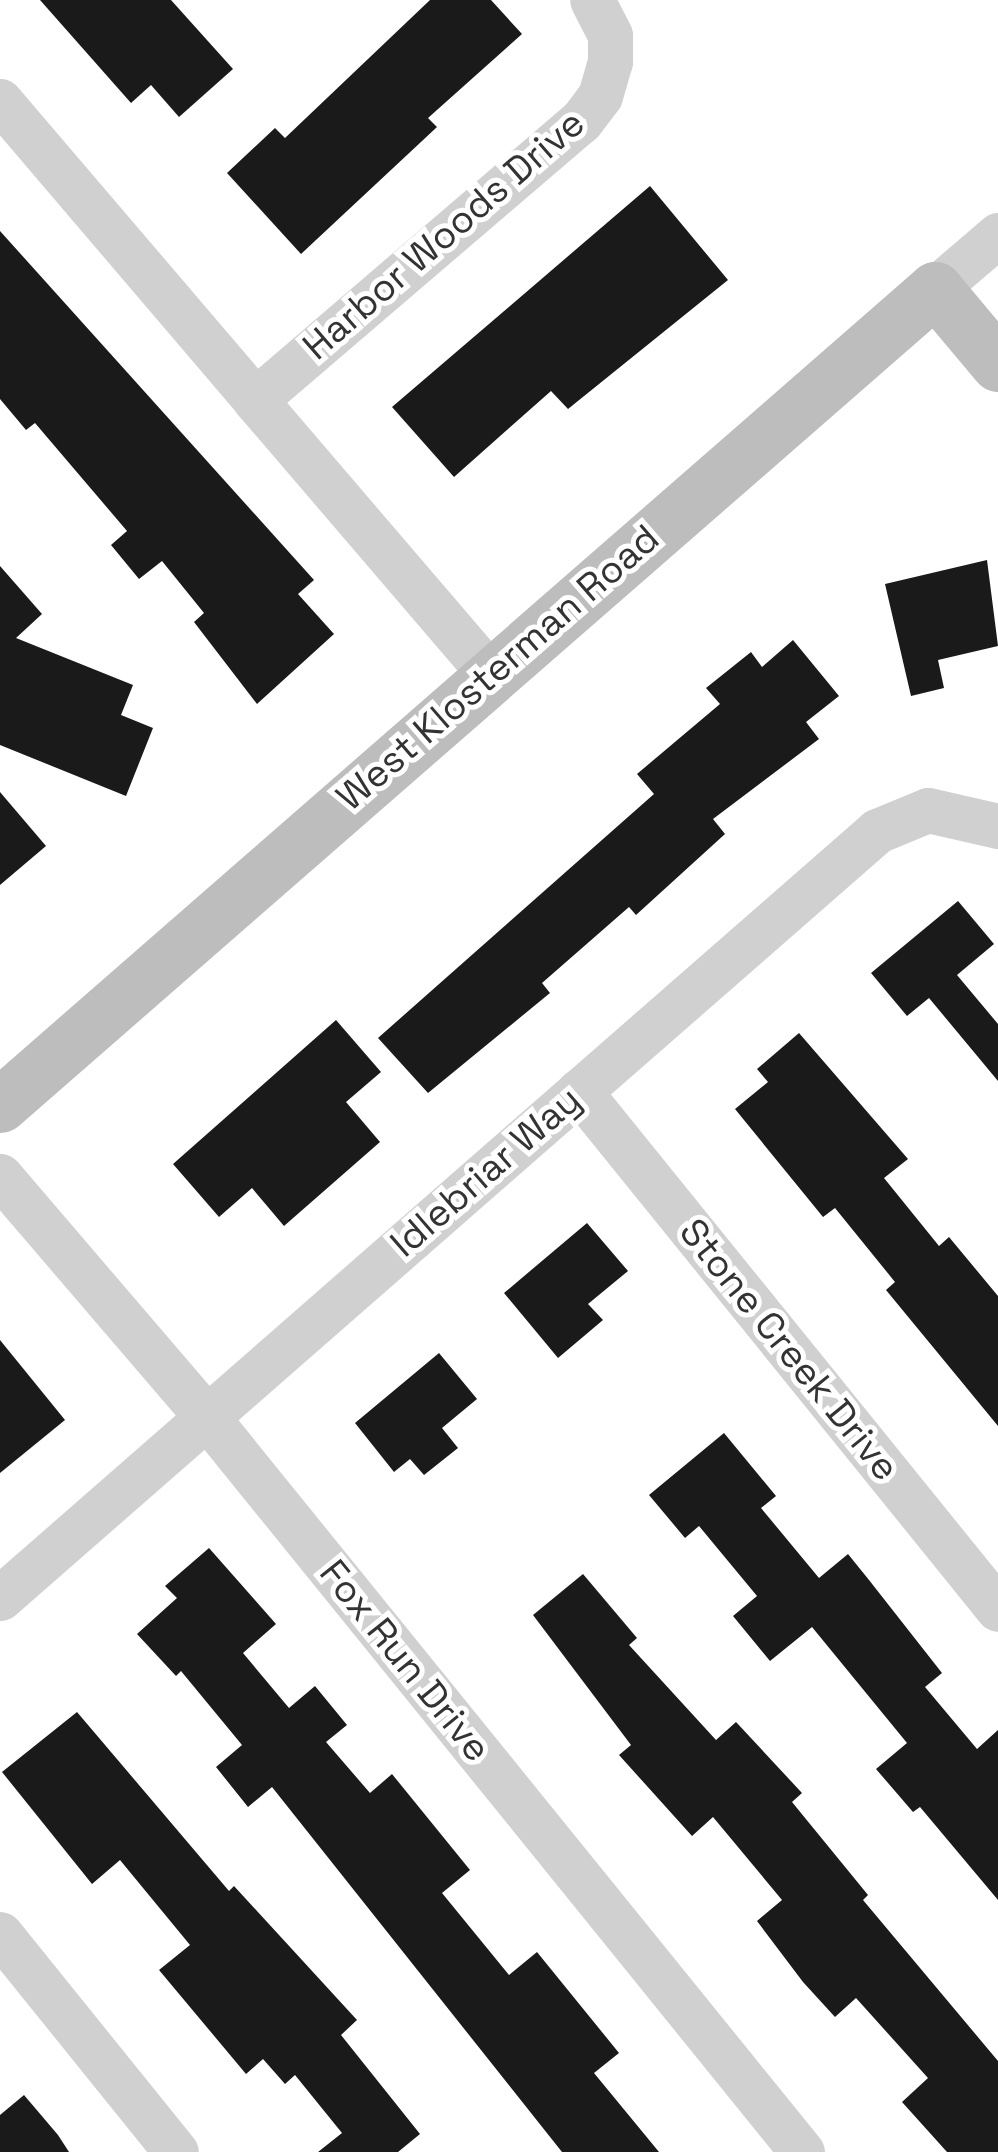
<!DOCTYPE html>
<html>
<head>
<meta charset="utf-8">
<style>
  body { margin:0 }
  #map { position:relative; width:998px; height:2152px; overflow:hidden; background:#fff; font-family:"Space Grotesk",sans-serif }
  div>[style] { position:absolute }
  .building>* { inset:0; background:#1a1a1a }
  .street>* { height:45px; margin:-22.5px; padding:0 22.5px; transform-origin:22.5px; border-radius:22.5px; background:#d0d0d0 }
  .secondary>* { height:55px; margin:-27.5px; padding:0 27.5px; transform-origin:27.5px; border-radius:27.5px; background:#bdbdbd }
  span { translate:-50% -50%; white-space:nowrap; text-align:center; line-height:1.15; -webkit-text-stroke:10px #fff; paint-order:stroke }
  .street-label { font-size:38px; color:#333 }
</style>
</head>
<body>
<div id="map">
  <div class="building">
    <i style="clip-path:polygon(40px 0,171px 0,233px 69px,179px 117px,151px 85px,131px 103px)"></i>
    <i style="clip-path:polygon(430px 0,491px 0,522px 34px,428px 118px,437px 127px,301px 254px,227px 173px,275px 128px,285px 138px)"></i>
    <i style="clip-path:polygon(650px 186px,728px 280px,568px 409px,551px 391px,454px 477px,392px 407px)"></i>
    <i style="clip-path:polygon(0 231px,314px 580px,298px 594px,334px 634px,257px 704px,194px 622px,204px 613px,162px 561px,139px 579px,111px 545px,127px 531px,35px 423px,26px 430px,0 399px)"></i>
    <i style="clip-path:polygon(987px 560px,998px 646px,938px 660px,944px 688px,911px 696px,885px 584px)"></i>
    <i style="clip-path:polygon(0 566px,42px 614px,16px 638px,133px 685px,121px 715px,153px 728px,126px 796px,0 745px)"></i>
    <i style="clip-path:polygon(793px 640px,839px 696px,806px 722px,819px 739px,713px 819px,725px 834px,636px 915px,629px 907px,542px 983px,550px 993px,428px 1093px,378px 1038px,654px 794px,637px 774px,720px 704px,706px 688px,751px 652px,762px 667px)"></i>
    <i style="clip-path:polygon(0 792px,46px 846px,0 885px)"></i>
    <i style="clip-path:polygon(958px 901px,994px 944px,957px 975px,998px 1024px,998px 1081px,929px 998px,907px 1016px,871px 973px)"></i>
    <i style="clip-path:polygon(336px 1020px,381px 1072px,346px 1102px,380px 1142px,284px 1226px,252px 1188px,219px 1217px,173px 1164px)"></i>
    <i style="clip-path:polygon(799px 1033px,908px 1159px,884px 1178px,939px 1246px,949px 1237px,998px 1296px,998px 1426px,886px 1290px,895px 1282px,835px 1208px,823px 1217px,735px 1109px,768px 1082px,757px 1069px)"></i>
    <i style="clip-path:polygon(587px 1223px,628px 1271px,588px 1304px,603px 1320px,558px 1358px,504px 1293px)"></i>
    <i style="clip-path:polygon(0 1340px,65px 1420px,0 1473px)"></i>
    <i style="clip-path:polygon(439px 1353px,477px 1399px,442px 1428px,458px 1448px,424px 1475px,410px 1459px,394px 1472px,355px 1423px)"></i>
    <i style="clip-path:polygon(724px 1433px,776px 1496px,761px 1508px,819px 1578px,848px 1554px,869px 1580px,942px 1673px,925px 1687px,977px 1749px,998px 1730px,998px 1900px,920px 1807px,913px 1812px,876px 1769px,907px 1743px,812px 1627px,770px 1661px,733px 1616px,757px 1596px,699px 1526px,685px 1538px,649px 1495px)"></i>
    <i style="clip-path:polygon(209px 1548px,276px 1624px,243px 1653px,289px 1708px,315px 1686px,347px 1725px,326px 1742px,370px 1793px,392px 1774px,470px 1870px,442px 1893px,509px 1975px,537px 1952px,619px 2053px,594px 2073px,659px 2152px,562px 2152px,272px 1787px,248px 1807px,216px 1767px,242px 1745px,181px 1671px,176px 1676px,137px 1634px,177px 1598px,165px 1586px)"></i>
    <i style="clip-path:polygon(583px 1574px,637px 1638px,629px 1645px,716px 1740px,736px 1722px,802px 1793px,792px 1802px,868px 1895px,863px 1900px,998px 2061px,998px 2152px,947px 2152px,902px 2102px,928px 2078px,856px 1998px,835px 2017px,803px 1982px,757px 1921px,782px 1900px,713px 1817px,692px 1836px,619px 1755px,631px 1745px,533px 1615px)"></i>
    <i style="clip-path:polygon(77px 1712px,229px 1891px,234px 1886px,357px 2020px,341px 2035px,420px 2134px,398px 2152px,318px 2152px,342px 2133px,295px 2075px,285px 2084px,263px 2059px,246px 2074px,159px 1970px,190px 1945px,120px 1860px,92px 1884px,2px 1772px)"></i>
    <i style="clip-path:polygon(24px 2095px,58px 2135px,69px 2152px,0 2152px,0 2115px)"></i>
  </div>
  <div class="street">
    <i style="left:0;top:101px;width:393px;rotate:49.5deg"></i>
    <i style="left:255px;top:400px;width:429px;rotate:-40.6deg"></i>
    <i style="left:581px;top:121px;width:31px;rotate:-53deg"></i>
    <i style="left:600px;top:96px;width:35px;rotate:-74deg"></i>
    <i style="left:610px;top:62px;width:27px;rotate:-90deg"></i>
    <i style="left:610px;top:35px;width:39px;rotate:-117deg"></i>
    <i style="left:935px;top:289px;width:83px;rotate:-40.6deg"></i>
    <i style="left:255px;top:400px;width:361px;rotate:49.4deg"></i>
    <i style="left:579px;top:1091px;width:666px;rotate:51.03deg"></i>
    <i style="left:0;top:1176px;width:316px;rotate:49.4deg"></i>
    <i style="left:206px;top:1416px;width:947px;rotate:51deg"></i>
    <i style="left:0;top:1598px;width:1165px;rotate:-41.17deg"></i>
    <i style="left:877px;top:831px;width:55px;rotate:-22.4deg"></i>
    <i style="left:928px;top:810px;width:72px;rotate:12.9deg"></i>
    <i style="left:0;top:1934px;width:280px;rotate:51.1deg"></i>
  </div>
  <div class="secondary">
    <i style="left:0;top:1105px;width:1241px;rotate:-41.11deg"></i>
    <i style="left:935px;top:289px;width:98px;rotate:50deg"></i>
  </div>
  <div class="street-label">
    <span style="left:444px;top:235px;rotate:-41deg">Harbor Woods Drive</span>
    <span style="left:498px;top:668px;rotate:-41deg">West Klosterman Road</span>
    <span style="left:486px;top:1172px;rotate:-41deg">Idlebriar Way</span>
    <span style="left:789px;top:1350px;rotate:51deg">Stone Creek Drive</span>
    <span style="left:405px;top:1661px;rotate:51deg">Fox Run Drive</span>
  </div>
</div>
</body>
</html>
